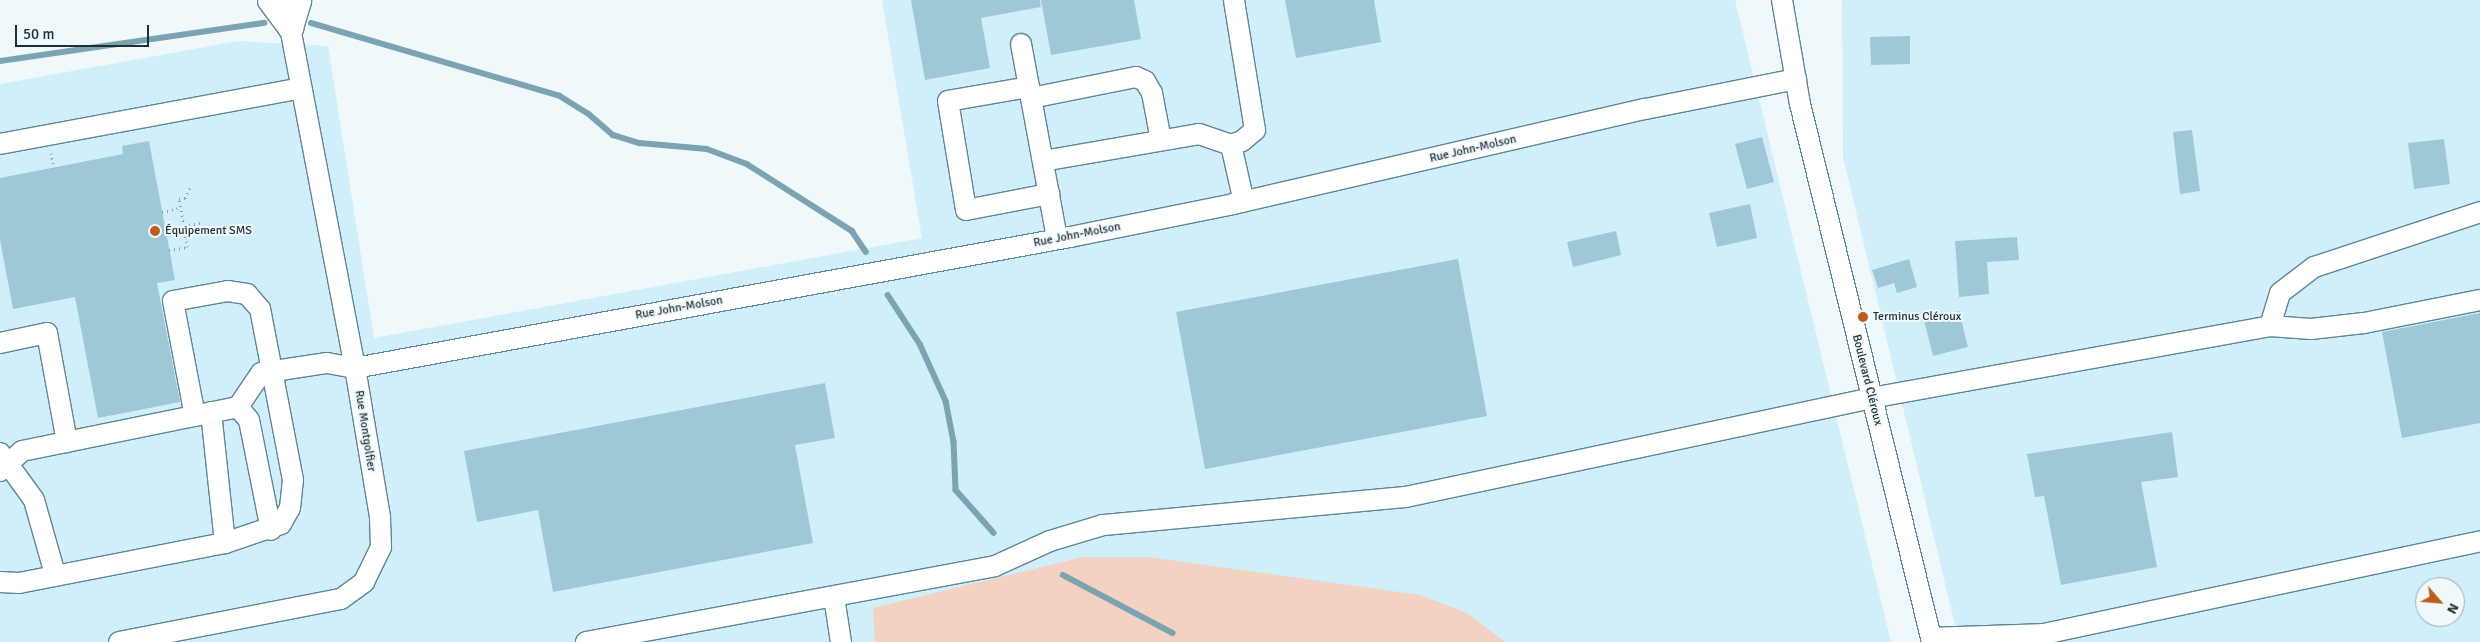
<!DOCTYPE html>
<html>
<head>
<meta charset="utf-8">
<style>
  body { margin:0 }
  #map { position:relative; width:2480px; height:642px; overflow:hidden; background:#eff8fb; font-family:Signika,sans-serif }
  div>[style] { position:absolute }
  .built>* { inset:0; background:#d0effb }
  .green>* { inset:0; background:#f2d2c1 }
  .stream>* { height:5.5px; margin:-2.75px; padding:0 2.75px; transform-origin:2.75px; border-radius:2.75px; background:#7ba3b2 }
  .building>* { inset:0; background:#9fc8d7 }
  .path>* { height:3px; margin-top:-1.5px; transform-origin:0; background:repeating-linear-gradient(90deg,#929ea3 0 1px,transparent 0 5px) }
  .roads { filter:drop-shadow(1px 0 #5e8695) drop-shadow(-1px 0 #5e8695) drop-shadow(0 1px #5e8695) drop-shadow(0 -1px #5e8695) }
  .minor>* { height:20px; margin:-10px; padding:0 10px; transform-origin:10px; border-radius:10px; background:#fff }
  .major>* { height:25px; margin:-12.5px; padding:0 12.5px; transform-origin:12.5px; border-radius:12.5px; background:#fff }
  .dots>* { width:14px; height:14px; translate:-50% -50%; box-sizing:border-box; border:2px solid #eff8fb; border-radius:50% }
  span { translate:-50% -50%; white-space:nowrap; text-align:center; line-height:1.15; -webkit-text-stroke:4px #eff8fb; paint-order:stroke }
  .street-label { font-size:12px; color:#1e2f35 }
  .poi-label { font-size:12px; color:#1e2f35 }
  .left { translate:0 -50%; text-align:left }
  .north { position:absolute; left:2415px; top:577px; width:50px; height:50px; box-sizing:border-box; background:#eff8fb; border:1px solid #9ba8ac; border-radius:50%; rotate:117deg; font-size:14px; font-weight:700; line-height:20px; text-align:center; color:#1e2f35 }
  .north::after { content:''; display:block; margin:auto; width:18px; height:22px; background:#bd5c1b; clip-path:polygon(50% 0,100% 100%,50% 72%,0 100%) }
  .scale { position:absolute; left:15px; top:25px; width:134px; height:22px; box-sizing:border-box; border:2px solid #1e2f35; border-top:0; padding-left:6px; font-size:15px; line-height:18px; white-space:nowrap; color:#1e2f35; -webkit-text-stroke:4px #eff8fb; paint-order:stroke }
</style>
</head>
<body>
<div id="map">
  <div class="built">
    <i style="clip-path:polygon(882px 0,1735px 0,1891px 642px,0 642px,0 84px,238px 41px,328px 46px,374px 338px,922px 238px)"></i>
    <i style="clip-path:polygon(evenodd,1842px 0,2480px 0,2480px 642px,1959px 642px,1843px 157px,1842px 0,2425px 587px,2455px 587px,2455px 617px,2425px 617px,2425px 587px)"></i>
  </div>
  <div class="green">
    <i style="clip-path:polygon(1083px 557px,1149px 557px,1420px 595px,1467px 613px,1505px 642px,875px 642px,873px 608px)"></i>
  </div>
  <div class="stream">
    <i style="left:311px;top:23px;width:259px;rotate:16.3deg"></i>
    <i style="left:560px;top:96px;width:34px;rotate:32deg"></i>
    <i style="left:589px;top:114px;width:32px;rotate:41deg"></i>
    <i style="left:613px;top:135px;width:28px;rotate:17deg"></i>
    <i style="left:640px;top:143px;width:67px;rotate:5.1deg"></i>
    <i style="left:707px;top:149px;width:43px;rotate:20.6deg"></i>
    <i style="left:747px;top:164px;width:125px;rotate:32.5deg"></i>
    <i style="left:852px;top:231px;width:25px;rotate:56deg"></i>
    <i style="left:0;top:61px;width:267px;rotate:-8.2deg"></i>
    <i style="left:888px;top:295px;width:59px;rotate:56.9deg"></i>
    <i style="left:920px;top:344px;width:63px;rotate:65.5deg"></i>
    <i style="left:946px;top:401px;width:42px;rotate:79deg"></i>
    <i style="left:954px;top:442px;width:48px;rotate:87.6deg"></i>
    <i style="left:956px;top:490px;width:57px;rotate:48.5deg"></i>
    <i style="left:1063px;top:575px;width:124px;rotate:27.8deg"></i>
  </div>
  <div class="building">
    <i style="clip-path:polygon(911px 0,1040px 0,1041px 7px,981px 18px,990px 68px,925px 80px)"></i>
    <i style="clip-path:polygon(1041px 0,1134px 0,1141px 39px,1051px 55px)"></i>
    <i style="clip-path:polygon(1285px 0,1374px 0,1381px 42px,1296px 58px)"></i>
    <i style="clip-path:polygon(1910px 36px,1910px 64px,1871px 65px,1870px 37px)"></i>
    <i style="clip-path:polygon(2192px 130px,2200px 191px,2180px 194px,2173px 132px)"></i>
    <i style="clip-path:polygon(1762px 137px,1774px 182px,1747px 189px,1735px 144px)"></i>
    <i style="clip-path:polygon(2444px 139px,2450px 184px,2414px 189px,2408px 143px)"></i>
    <i style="clip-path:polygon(149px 141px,175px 280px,157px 283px,180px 402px,98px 418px,75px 297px,13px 309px,0 240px,0 178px,123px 154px,122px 146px)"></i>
    <i style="clip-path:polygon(1750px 204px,1757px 238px,1717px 247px,1709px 213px)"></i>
    <i style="clip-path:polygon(1616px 231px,1621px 255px,1573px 267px,1567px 242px)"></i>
    <i style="clip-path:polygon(2017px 237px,2019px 260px,1987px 262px,1989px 294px,1959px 297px,1955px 241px)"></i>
    <i style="clip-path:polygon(1458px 259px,1487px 416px,1205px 469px,1176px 312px)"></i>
    <i style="clip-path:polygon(1909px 259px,1917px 287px,1897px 293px,1894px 283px,1878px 288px,1872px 270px)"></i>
    <i style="clip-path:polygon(1959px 311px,1968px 347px,1933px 356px,1924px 320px)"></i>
    <i style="clip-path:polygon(2480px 313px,2480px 423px,2402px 438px,2382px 332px)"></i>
    <i style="clip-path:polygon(825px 383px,835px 438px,795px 445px,813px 543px,553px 592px,538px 510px,477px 522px,464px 451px)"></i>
    <i style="clip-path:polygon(2172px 432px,2178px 477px,2141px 482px,2157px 567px,2061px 585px,2044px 496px,2035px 497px,2027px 454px)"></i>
  </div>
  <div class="path">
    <i style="left:51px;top:153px;width:15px;rotate:79deg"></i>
    <i style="left:162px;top:212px;width:18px;rotate:-13deg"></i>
    <i style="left:165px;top:231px;width:20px;rotate:-15deg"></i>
    <i style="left:184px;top:226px;width:27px;rotate:-100deg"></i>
    <i style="left:179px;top:199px;width:6px;rotate:-9deg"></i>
    <i style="left:185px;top:198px;width:11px;rotate:-63deg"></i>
    <i style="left:169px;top:250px;width:18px;rotate:-9deg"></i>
    <i style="left:187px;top:247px;width:21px;rotate:-98deg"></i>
    <i style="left:184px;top:226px;width:20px;rotate:-11deg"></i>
  </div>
  <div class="roads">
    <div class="minor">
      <i style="left:1782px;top:0;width:106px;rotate:80.2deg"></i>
      <i style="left:1800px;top:104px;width:554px;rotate:76.21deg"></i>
      <i style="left:1021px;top:44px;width:198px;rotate:79.5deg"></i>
      <i style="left:1029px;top:87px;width:82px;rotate:170.2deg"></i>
      <i style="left:948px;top:101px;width:110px;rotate:80.6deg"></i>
      <i style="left:966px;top:210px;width:85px;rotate:-10.9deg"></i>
      <i style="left:1031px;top:98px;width:107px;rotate:-11.3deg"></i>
      <i style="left:1136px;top:77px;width:10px;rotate:24deg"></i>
      <i style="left:1145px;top:81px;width:14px;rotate:60deg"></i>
      <i style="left:1152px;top:93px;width:48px;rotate:79.2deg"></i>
      <i style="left:0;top:144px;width:306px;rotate:-10.5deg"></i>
      <i style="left:1231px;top:145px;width:58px;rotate:77.2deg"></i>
      <i style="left:1043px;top:161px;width:158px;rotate:-9.8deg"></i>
      <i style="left:1199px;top:134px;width:34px;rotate:19deg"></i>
      <i style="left:1231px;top:145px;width:12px;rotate:-20deg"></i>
      <i style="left:1242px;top:141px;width:17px;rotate:-40deg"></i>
      <i style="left:1255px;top:130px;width:132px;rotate:-99.2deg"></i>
      <i style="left:2270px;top:326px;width:34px;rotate:-73deg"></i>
      <i style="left:2280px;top:293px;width:43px;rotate:-37.4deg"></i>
      <i style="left:2314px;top:267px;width:175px;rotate:-18.3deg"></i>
      <i style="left:0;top:343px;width:48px;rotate:-12deg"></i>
      <i style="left:47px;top:333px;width:111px;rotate:79.6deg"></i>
      <i style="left:238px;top:407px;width:17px;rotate:50deg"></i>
      <i style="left:249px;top:420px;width:112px;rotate:78.7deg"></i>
      <i style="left:211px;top:412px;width:132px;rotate:83.9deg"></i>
      <i style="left:0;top:453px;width:58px;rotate:54.1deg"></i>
      <i style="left:34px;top:500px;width:77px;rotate:74.2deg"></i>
      <i style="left:0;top:471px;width:30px;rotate:-42deg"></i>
      <i style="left:22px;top:451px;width:220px;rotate:-11.5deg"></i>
      <i style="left:238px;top:407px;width:41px;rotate:-55.9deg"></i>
      <i style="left:261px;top:373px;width:67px;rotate:-8.6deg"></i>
      <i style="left:327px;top:363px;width:28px;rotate:10deg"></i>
      <i style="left:355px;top:368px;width:727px;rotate:-10.38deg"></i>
      <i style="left:1070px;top:237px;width:166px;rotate:-11.4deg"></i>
      <i style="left:1233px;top:204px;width:423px;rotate:-13deg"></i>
      <i style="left:1645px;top:109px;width:154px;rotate:-11.2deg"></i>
      <i style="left:0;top:582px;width:19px;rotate:3deg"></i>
      <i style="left:19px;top:583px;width:210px;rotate:-11deg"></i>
      <i style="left:225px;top:543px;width:59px;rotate:-18.7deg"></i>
      <i style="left:281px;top:524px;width:18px;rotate:-61deg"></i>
      <i style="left:290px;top:508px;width:28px;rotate:-84deg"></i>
      <i style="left:293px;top:480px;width:174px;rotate:-100.9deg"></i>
      <i style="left:260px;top:309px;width:20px;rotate:-131deg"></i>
      <i style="left:247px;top:294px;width:19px;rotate:-171deg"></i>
      <i style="left:228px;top:291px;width:56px;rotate:169.7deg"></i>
      <i style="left:173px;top:301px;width:117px;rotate:79.2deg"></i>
      <i style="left:834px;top:597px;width:46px;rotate:81.2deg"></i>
      <i style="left:1931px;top:638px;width:113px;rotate:-2deg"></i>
      <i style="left:2044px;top:634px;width:446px;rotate:-12deg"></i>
      <i style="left:119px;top:642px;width:226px;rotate:-11deg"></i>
      <i style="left:341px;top:599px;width:29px;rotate:-36deg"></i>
      <i style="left:364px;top:582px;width:39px;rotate:-64deg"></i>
      <i style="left:381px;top:547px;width:30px;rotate:-92deg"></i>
      <i style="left:380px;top:517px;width:151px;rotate:-99.5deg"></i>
      <i style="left:355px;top:368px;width:347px;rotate:-100.8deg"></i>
      <i style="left:586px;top:642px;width:416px;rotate:-10.5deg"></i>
      <i style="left:995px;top:566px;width:60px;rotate:-24.4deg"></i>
      <i style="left:1050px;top:541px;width:55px;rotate:-16.8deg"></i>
      <i style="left:1103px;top:525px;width:304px;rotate:-5.3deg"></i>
      <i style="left:1406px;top:497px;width:475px;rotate:-12deg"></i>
      <i style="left:1871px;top:398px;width:405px;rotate:-10.2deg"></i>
      <i style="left:2270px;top:326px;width:41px;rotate:4.2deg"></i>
      <i style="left:2311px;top:329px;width:53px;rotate:-6.5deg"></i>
      <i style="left:2364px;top:323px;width:118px;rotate:-11.2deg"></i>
    </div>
    <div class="major">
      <i style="left:270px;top:0;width:34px;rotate:53deg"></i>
      <i style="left:290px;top:27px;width:28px;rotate:-73deg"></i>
    </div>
  </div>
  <div class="dots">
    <i style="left:155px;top:231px;background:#bd5c1b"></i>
    <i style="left:1863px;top:317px;background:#bd5c1b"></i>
  </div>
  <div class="street-label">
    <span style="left:1473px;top:149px;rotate:-13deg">Rue John-Molson</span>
    <span style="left:1077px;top:235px;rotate:-11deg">Rue John-Molson</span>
    <span style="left:679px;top:308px;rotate:-10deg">Rue John-Molson</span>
    <span style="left:1867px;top:380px;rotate:76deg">Boulevard Cléroux</span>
    <span style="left:365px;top:431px;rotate:81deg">Rue Montgolfier</span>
  </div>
  <div class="poi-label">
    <span class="left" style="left:165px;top:231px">Équipement SMS</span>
    <span class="left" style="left:1873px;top:317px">Terminus Cléroux</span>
  </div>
  <div class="north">N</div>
  <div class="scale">50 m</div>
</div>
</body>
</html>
